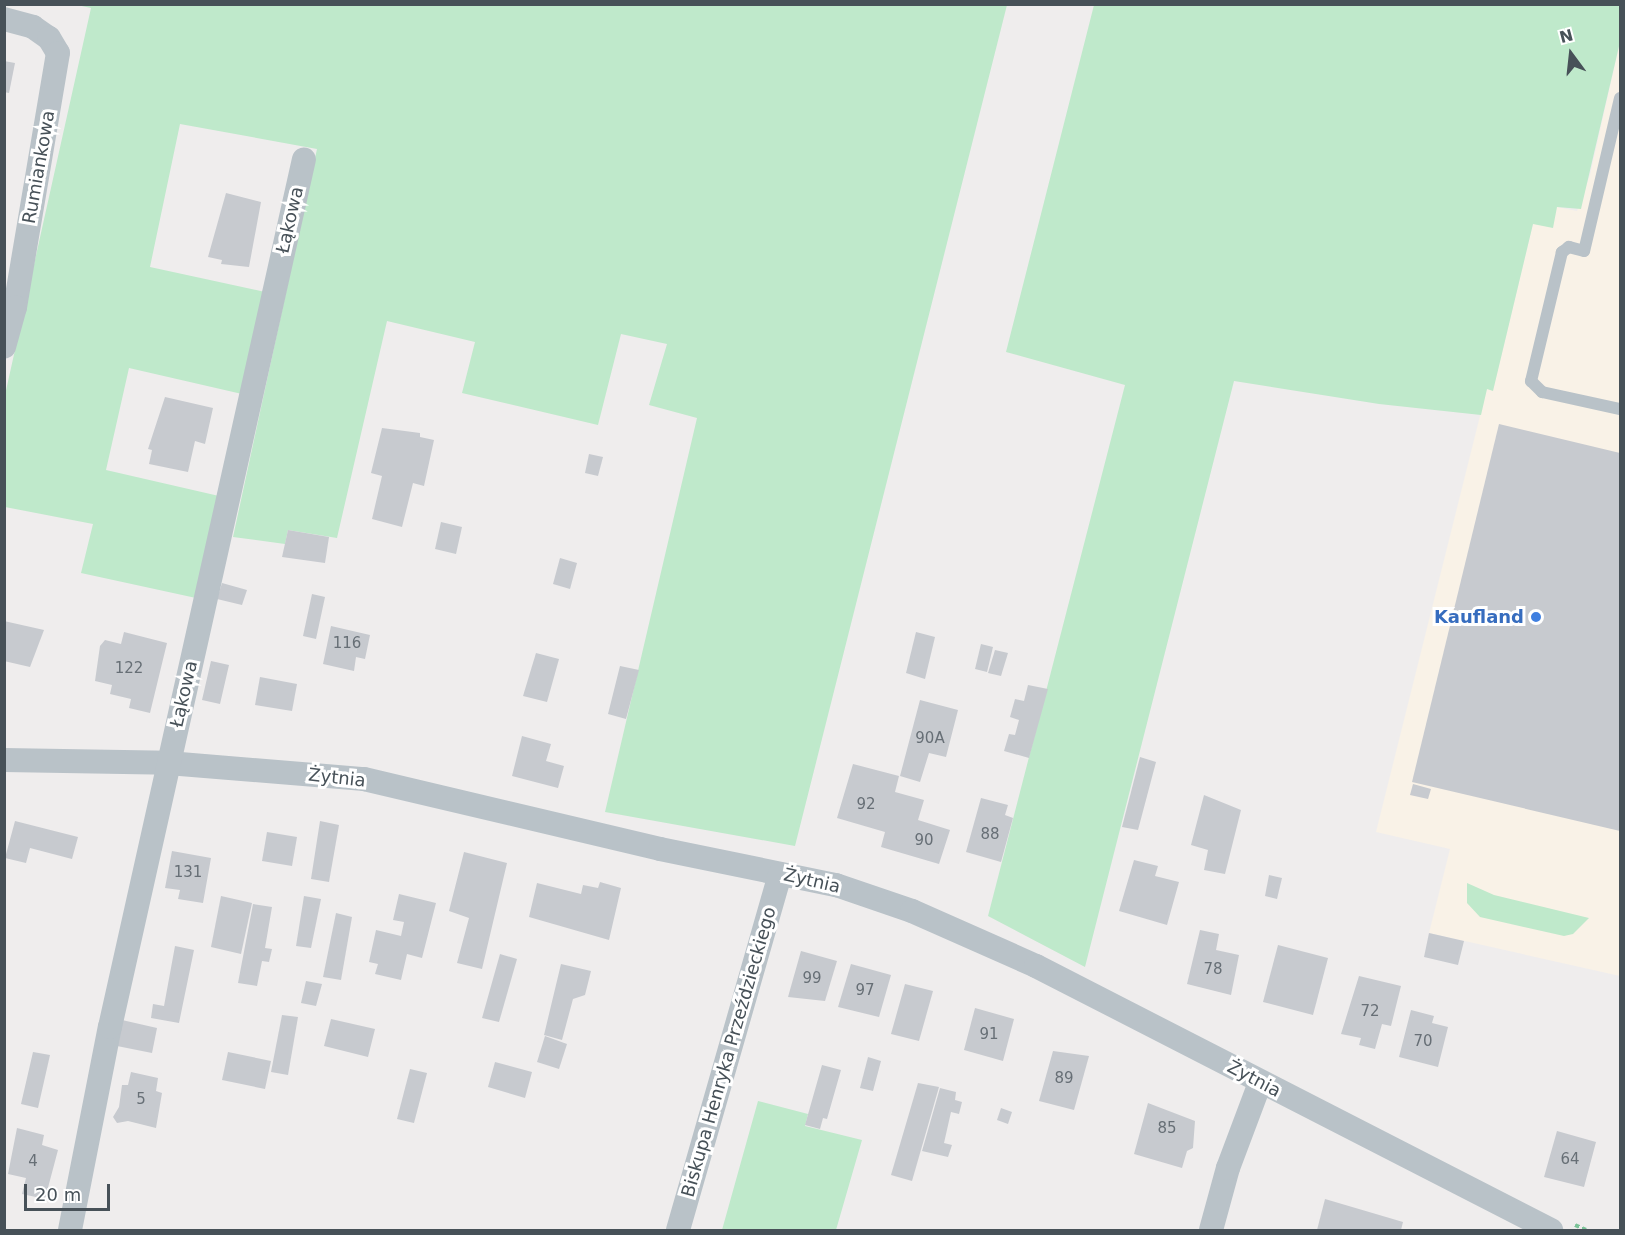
<!DOCTYPE html>
<html>
<head>
<meta charset="utf-8">
<style>
  body { margin:0 }
  #map { position:relative; width:1625px; height:1235px; overflow:hidden; background:#efeded; font-family:"DejaVu Sans",sans-serif }
  div>[style] { position:absolute }
  .commercial>* { inset:0; background:#f9f2e7 }
  .green>* { inset:0; background:#bfe9cb }
  .building>* { inset:0; background:#c7cacf }
  .path>* { height:4px; margin-top:-2px; transform-origin:0; background:repeating-linear-gradient(90deg,#7bc398 0 4.5px,transparent 0 7.5px) }
  .lane>* { height:12px; margin:-6px; padding:0 6px; transform-origin:6px; border-radius:6px; background:#b9c2c8 }
  .street>* { height:24px; margin:-12px; padding:0 12px; transform-origin:12px; border-radius:12px; background:#b9c2c8 }
  .dots>* { width:16px; height:16px; translate:-50% -50%; box-sizing:border-box; border:3px solid #fff; border-radius:50% }
  span { translate:-50% -50%; white-space:nowrap; text-align:center; line-height:1.15; -webkit-text-stroke:6px #fff; paint-order:stroke }
  .number-label { font-size:15px; color:#676f76 }
  .number-label span { -webkit-text-stroke-width:0 }
  .street-label { font-size:18px; color:#475158 }
  .shop-label { font-size:18px; color:#366cbe; font-weight:700 }
  .right { translate:-100% -50%; text-align:right }
  .frame { position:absolute; inset:0; border:6px solid #475158; pointer-events:none }
  .north { position:absolute; left:1541px; top:24px; width:60px; height:60px; -webkit-text-stroke:4px #fff; paint-order:stroke; rotate:345deg; font-size:16px; font-weight:700; line-height:24px; text-align:center; color:#475158 }
  .north::after { content:''; display:block; margin:auto; width:21px; height:27px; background:#475158; clip-path:polygon(50% 0,100% 100%,50% 72%,0 100%) }
  .scale { position:absolute; left:24px; top:1184px; width:86px; height:27px; box-sizing:border-box; border:3px solid #475158; border-top:0; padding-left:8px; font-size:18px; line-height:21px; white-space:nowrap; color:#475158; -webkit-text-stroke:4px #fff; paint-order:stroke }
</style>
</head>
<body>
<div id="map">
  <div class="commercial">
    <i style="clip-path:polygon(1620px 42px,1620px 976px,1429px 933px,1450px 849px,1376px 832px,1487px 388px,1493px 390px,1533px 224px,1557px 207px,1577px 211px,1590px 175px)"></i>
  </div>
  <div class="green">
    <i style="clip-path:polygon(77px 5px,1007px 5px,795px 846px,605px 812px,697px 418px,649px 405px,667px 344px,621px 334px,598px 425px,462px 393px,475px 342px,387px 321px,337px 538px,288px 530px,285px 544px,233px 537px,317px 149px,180px 124px,150px 267px,265px 292px,242px 394px,129px 368px,106px 470px,219px 496px,196px 598px,81px 573px,93px 524px,5px 507px,5px 395px,91px 8px)"></i>
    <i style="clip-path:polygon(1094px 5px,1620px 5px,1620px 42px,1581px 209px,1557px 207px,1553px 228px,1533px 224px,1493px 391px,1487px 389px,1481px 415px,1379px 404px,1234px 381px,1085px 967px,988px 916px,1125px 385px,1006px 352px)"></i>
    <i style="clip-path:polygon(1467px 883px,1494px 895px,1589px 918px,1573px 934px,1564px 936px,1480px 917px,1467px 903px)"></i>
    <i style="clip-path:polygon(758px 1101px,808px 1114px,805px 1126px,862px 1140px,836px 1230px,722px 1230px)"></i>
  </div>
  <div class="building">
    <i style="clip-path:polygon(4px 61px,15px 63px,9px 93px,4px 92px)"></i>
    <i style="clip-path:polygon(226px 193px,261px 202px,249px 267px,221px 264px,222px 260px,208px 257px)"></i>
    <i style="clip-path:polygon(165px 397px,213px 408px,205px 444px,195px 441px,188px 472px,149px 464px,152px 450px,148px 449px)"></i>
    <i style="clip-path:polygon(1499px 424px,1620px 453px,1620px 831px,1412px 782px)"></i>
    <i style="clip-path:polygon(382px 428px,420px 433px,420px 437px,434px 440px,424px 486px,413px 483px,402px 527px,372px 519px,382px 476px,371px 473px)"></i>
    <i style="clip-path:polygon(589px 454px,603px 457px,598px 476px,585px 473px)"></i>
    <i style="clip-path:polygon(441px 522px,462px 527px,456px 554px,435px 549px)"></i>
    <i style="clip-path:polygon(288px 530px,329px 537px,325px 563px,282px 557px)"></i>
    <i style="clip-path:polygon(560px 558px,577px 563px,570px 589px,553px 584px)"></i>
    <i style="clip-path:polygon(222px 583px,247px 590px,242px 605px,217px 599px)"></i>
    <i style="clip-path:polygon(312px 594px,325px 597px,316px 639px,303px 636px)"></i>
    <i style="clip-path:polygon(4px 621px,44px 630px,30px 667px,4px 661px)"></i>
    <i style="clip-path:polygon(331px 626px,370px 635px,365px 659px,356px 657px,354px 671px,323px 664px)"></i>
    <i style="clip-path:polygon(124px 632px,167px 643px,150px 713px,129px 708px,131px 699px,110px 694px,112px 685px,95px 681px,100px 646px,105px 640px,121px 644px)"></i>
    <i style="clip-path:polygon(916px 632px,935px 637px,925px 679px,906px 673px)"></i>
    <i style="clip-path:polygon(981px 644px,993px 647px,987px 672px,975px 669px)"></i>
    <i style="clip-path:polygon(995px 650px,1008px 653px,1001px 676px,988px 673px)"></i>
    <i style="clip-path:polygon(536px 653px,559px 659px,547px 702px,523px 696px)"></i>
    <i style="clip-path:polygon(211px 661px,229px 665px,220px 704px,202px 700px)"></i>
    <i style="clip-path:polygon(620px 666px,639px 670px,626px 719px,608px 714px)"></i>
    <i style="clip-path:polygon(260px 677px,297px 684px,292px 711px,255px 705px)"></i>
    <i style="clip-path:polygon(1028px 685px,1048px 689px,1029px 758px,1004px 751px,1009px 734px,1015px 735px,1019px 720px,1010px 717px,1015px 699px,1024px 701px)"></i>
    <i style="clip-path:polygon(920px 700px,958px 710px,946px 757px,929px 753px,920px 782px,900px 776px)"></i>
    <i style="clip-path:polygon(522px 736px,551px 744px,546px 761px,564px 766px,558px 788px,512px 776px)"></i>
    <i style="clip-path:polygon(1140px 757px,1156px 762px,1138px 830px,1122px 827px)"></i>
    <i style="clip-path:polygon(853px 764px,899px 776px,895px 792px,924px 800px,918px 820px,950px 830px,939px 864px,881px 847px,885px 832px,837px 818px)"></i>
    <i style="clip-path:polygon(1413px 784px,1431px 789px,1428px 799px,1410px 795px)"></i>
    <i style="clip-path:polygon(1204px 795px,1241px 810px,1225px 874px,1204px 870px,1208px 850px,1191px 845px)"></i>
    <i style="clip-path:polygon(981px 798px,1008px 805px,1005px 815px,1013px 818px,1001px 862px,966px 852px)"></i>
    <i style="clip-path:polygon(15px 821px,78px 837px,72px 859px,30px 848px,26px 863px,5px 858px)"></i>
    <i style="clip-path:polygon(320px 821px,339px 825px,329px 882px,311px 879px)"></i>
    <i style="clip-path:polygon(267px 832px,297px 837px,292px 866px,262px 861px)"></i>
    <i style="clip-path:polygon(172px 851px,211px 858px,203px 903px,178px 899px,180px 890px,165px 888px)"></i>
    <i style="clip-path:polygon(464px 852px,507px 863px,482px 969px,457px 963px,469px 918px,449px 911px)"></i>
    <i style="clip-path:polygon(1134px 860px,1158px 866px,1155px 876px,1179px 882px,1167px 925px,1119px 911px)"></i>
    <i style="clip-path:polygon(1269px 875px,1282px 878px,1277px 899px,1265px 896px)"></i>
    <i style="clip-path:polygon(600px 882px,621px 888px,609px 940px,529px 917px,537px 883px,581px 894px,583px 885px,598px 888px)"></i>
    <i style="clip-path:polygon(399px 894px,436px 903px,422px 958px,407px 954px,401px 980px,375px 974px,378px 964px,369px 962px,376px 930px,401px 936px,404px 922px,393px 920px)"></i>
    <i style="clip-path:polygon(221px 896px,252px 903px,241px 954px,211px 947px)"></i>
    <i style="clip-path:polygon(304px 896px,321px 899px,311px 948px,296px 946px)"></i>
    <i style="clip-path:polygon(253px 904px,272px 907px,265px 948px,272px 949px,269px 962px,262px 961px,257px 986px,238px 983px)"></i>
    <i style="clip-path:polygon(336px 913px,352px 917px,341px 980px,323px 977px)"></i>
    <i style="clip-path:polygon(1200px 930px,1219px 934px,1216px 950px,1239px 955px,1231px 995px,1187px 984px)"></i>
    <i style="clip-path:polygon(1429px 933px,1464px 941px,1458px 965px,1424px 957px)"></i>
    <i style="clip-path:polygon(1278px 945px,1328px 958px,1313px 1015px,1263px 1002px)"></i>
    <i style="clip-path:polygon(175px 946px,194px 950px,179px 1023px,151px 1018px,153px 1004px,164px 1006px)"></i>
    <i style="clip-path:polygon(801px 951px,837px 961px,825px 1001px,788px 997px)"></i>
    <i style="clip-path:polygon(500px 954px,517px 959px,499px 1022px,482px 1018px)"></i>
    <i style="clip-path:polygon(561px 964px,591px 971px,585px 995px,573px 999px,562px 1040px,544px 1035px)"></i>
    <i style="clip-path:polygon(851px 964px,891px 975px,879px 1017px,838px 1007px)"></i>
    <i style="clip-path:polygon(1359px 976px,1401px 986px,1391px 1026px,1382px 1024px,1375px 1049px,1359px 1045px,1361px 1038px,1341px 1034px)"></i>
    <i style="clip-path:polygon(306px 981px,322px 984px,316px 1006px,301px 1003px)"></i>
    <i style="clip-path:polygon(905px 984px,933px 991px,919px 1041px,891px 1034px)"></i>
    <i style="clip-path:polygon(975px 1008px,1014px 1019px,1003px 1061px,964px 1050px)"></i>
    <i style="clip-path:polygon(1411px 1010px,1434px 1016px,1432px 1023px,1448px 1027px,1438px 1067px,1399px 1057px)"></i>
    <i style="clip-path:polygon(282px 1015px,298px 1017px,288px 1075px,271px 1072px)"></i>
    <i style="clip-path:polygon(331px 1019px,375px 1029px,368px 1057px,324px 1046px)"></i>
    <i style="clip-path:polygon(122px 1020px,157px 1028px,152px 1053px,117px 1046px)"></i>
    <i style="clip-path:polygon(545px 1036px,567px 1044px,559px 1069px,537px 1062px)"></i>
    <i style="clip-path:polygon(1053px 1051px,1089px 1056px,1074px 1110px,1039px 1101px)"></i>
    <i style="clip-path:polygon(33px 1052px,50px 1055px,38px 1108px,21px 1104px)"></i>
    <i style="clip-path:polygon(228px 1052px,271px 1061px,265px 1089px,222px 1080px)"></i>
    <i style="clip-path:polygon(868px 1057px,881px 1061px,873px 1091px,860px 1088px)"></i>
    <i style="clip-path:polygon(495px 1062px,532px 1072px,525px 1098px,488px 1087px)"></i>
    <i style="clip-path:polygon(822px 1065px,841px 1070px,827px 1119px,823px 1118px,820px 1129px,805px 1125px)"></i>
    <i style="clip-path:polygon(410px 1069px,427px 1073px,414px 1123px,397px 1119px)"></i>
    <i style="clip-path:polygon(131px 1072px,158px 1078px,156px 1091px,162px 1093px,156px 1128px,128px 1121px,117px 1123px,113px 1117px,119px 1107px,122px 1085px,128px 1085px)"></i>
    <i style="clip-path:polygon(918px 1083px,939px 1087px,912px 1181px,891px 1175px)"></i>
    <i style="clip-path:polygon(940px 1088px,956px 1092px,955px 1100px,962px 1102px,959px 1114px,951px 1112px,944px 1143px,952px 1145px,948px 1157px,922px 1151px)"></i>
    <i style="clip-path:polygon(1148px 1103px,1195px 1121px,1193px 1148px,1187px 1151px,1182px 1168px,1134px 1154px)"></i>
    <i style="clip-path:polygon(1001px 1108px,1012px 1112px,1008px 1124px,997px 1120px)"></i>
    <i style="clip-path:polygon(17px 1128px,44px 1135px,42px 1145px,58px 1150px,45px 1199px,22px 1194px,26px 1178px,8px 1174px)"></i>
    <i style="clip-path:polygon(1557px 1131px,1596px 1142px,1584px 1187px,1544px 1177px)"></i>
    <i style="clip-path:polygon(1325px 1199px,1403px 1222px,1401px 1230px,1317px 1230px)"></i>
  </div>
  <div class="path">
    <i style="left:1575px;top:1225px;width:12px;rotate:24deg"></i>
  </div>
  <div class="lane">
    <i style="left:1620px;top:98px;width:157px;rotate:103.2deg"></i>
    <i style="left:1584px;top:251px;width:16px;rotate:-165deg"></i>
    <i style="left:1569px;top:247px;width:9px;rotate:144deg"></i>
    <i style="left:1562px;top:252px;width:133px;rotate:103.5deg"></i>
    <i style="left:1531px;top:381px;width:16px;rotate:45deg"></i>
    <i style="left:1542px;top:392px;width:80px;rotate:12.3deg"></i>
  </div>
  <div class="street">
    <i style="left:4px;top:19px;width:30px;rotate:15deg"></i>
    <i style="left:33px;top:27px;width:19px;rotate:35deg"></i>
    <i style="left:49px;top:38px;width:17px;rotate:59deg"></i>
    <i style="left:58px;top:53px;width:258px;rotate:99.6deg"></i>
    <i style="left:15px;top:307px;width:41px;rotate:105.4deg"></i>
    <i style="left:4px;top:760px;width:164px;rotate:1deg"></i>
    <i style="left:168px;top:763px;width:197px;rotate:4.7deg"></i>
    <i style="left:364px;top:779px;width:304px;rotate:13.3deg"></i>
    <i style="left:660px;top:849px;width:180px;rotate:11.6deg"></i>
    <i style="left:836px;top:885px;width:80px;rotate:18.9deg"></i>
    <i style="left:912px;top:911px;width:136px;rotate:23.9deg"></i>
    <i style="left:1036px;top:966px;width:579px;rotate:27.14deg"></i>
    <i style="left:70px;top:1230px;width:207px;rotate:-78.9deg"></i>
    <i style="left:110px;top:1027px;width:889px;rotate:-77.4deg"></i>
    <i style="left:678px;top:1230px;width:370px;rotate:-74deg"></i>
    <i style="left:1211px;top:1230px;width:64px;rotate:-74.7deg"></i>
    <i style="left:1228px;top:1168px;width:91px;rotate:-69.4deg"></i>
  </div>
  <div class="dots">
    <i style="left:1536px;top:617px;background:#3f7fe0"></i>
  </div>
  <div class="number-label">
    <span style="left:347px;top:644px">116</span>
    <span style="left:129px;top:669px">122</span>
    <span style="left:930px;top:739px">90A</span>
    <span style="left:866px;top:805px">92</span>
    <span style="left:990px;top:835px">88</span>
    <span style="left:924px;top:841px">90</span>
    <span style="left:188px;top:873px">131</span>
    <span style="left:1213px;top:970px">78</span>
    <span style="left:812px;top:979px">99</span>
    <span style="left:865px;top:991px">97</span>
    <span style="left:1370px;top:1012px">72</span>
    <span style="left:989px;top:1035px">91</span>
    <span style="left:1423px;top:1042px">70</span>
    <span style="left:1064px;top:1079px">89</span>
    <span style="left:141px;top:1100px">5</span>
    <span style="left:1167px;top:1129px">85</span>
    <span style="left:1570px;top:1160px">64</span>
    <span style="left:33px;top:1162px">4</span>
  </div>
  <div class="street-label">
    <span style="left:39px;top:167px;rotate:-80deg">Rumiankowa</span>
    <span style="left:290px;top:220px;rotate:-77deg">Łąkowa</span>
    <span style="left:184px;top:694px;rotate:-77deg">Łąkowa</span>
    <span style="left:337px;top:778px;rotate:6deg">Żytnia</span>
    <span style="left:812px;top:881px;rotate:13deg">Żytnia</span>
    <span style="left:729px;top:1052px;rotate:-74deg">Biskupa Henryka Przeździeckiego</span>
    <span style="left:1254px;top:1079px;rotate:28deg">Żytnia</span>
  </div>
  <div class="shop-label">
    <span class="right" style="left:1524px;top:617px">Kaufland</span>
  </div>
  <div class="frame"></div>
  <div class="north">N</div>
  <div class="scale">20 m</div>
</div>
</body>
</html>
